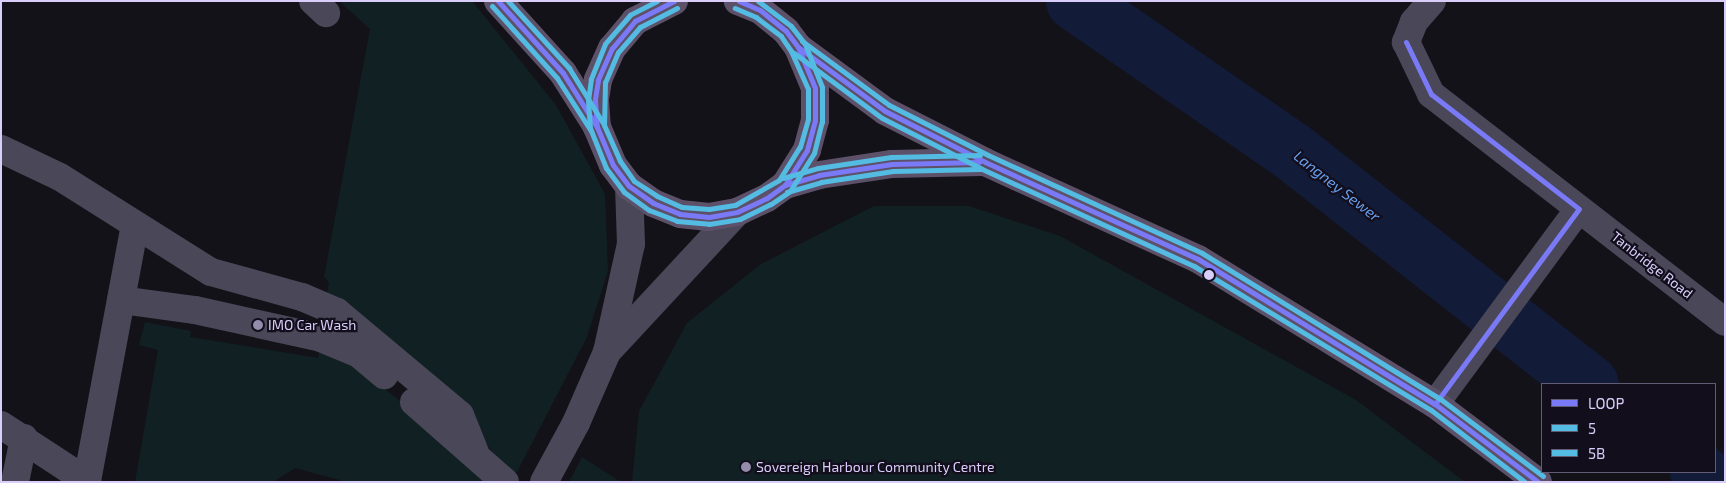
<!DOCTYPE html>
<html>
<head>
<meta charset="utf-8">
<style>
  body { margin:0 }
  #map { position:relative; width:1726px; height:483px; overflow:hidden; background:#131218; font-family:"Exo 2",sans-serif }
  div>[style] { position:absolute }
  .green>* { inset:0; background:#112123 }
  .river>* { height:59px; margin:-29.5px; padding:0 29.5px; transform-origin:29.5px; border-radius:29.5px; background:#121b38 }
  .minor>* { height:28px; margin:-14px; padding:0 14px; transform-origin:14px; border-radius:14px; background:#494758 }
  .major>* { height:28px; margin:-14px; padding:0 14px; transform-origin:14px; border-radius:14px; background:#5d5169 }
  .bus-1>* { height:5px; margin:-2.5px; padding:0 2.5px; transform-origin:2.5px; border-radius:2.5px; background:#7a7af7 }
  .bus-2>* { height:5px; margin:-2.5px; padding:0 2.5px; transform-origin:2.5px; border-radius:2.5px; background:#54bbe2 }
  .bus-3>* { height:5px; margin:-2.5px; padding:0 2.5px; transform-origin:2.5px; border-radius:2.5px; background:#54bbe2 }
  .dots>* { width:14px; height:14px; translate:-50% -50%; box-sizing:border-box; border:2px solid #120e1c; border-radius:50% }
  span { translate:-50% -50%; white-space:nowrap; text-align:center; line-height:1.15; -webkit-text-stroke:4.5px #120e1c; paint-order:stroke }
  .street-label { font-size:14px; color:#d8cef9 }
  .poi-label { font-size:14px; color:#d8cef9 }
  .left { translate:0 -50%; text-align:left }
  .water-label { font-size:15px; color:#689fed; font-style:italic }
  .frame { position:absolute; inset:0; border:2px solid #d8cef9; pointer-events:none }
  .legend { position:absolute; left:1541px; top:383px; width:175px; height:90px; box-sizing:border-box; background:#120e1c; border:1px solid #615b74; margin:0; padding:6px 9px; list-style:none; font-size:15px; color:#d8cef9 }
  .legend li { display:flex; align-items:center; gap:10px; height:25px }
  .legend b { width:25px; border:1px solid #615b74 }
</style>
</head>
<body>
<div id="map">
  <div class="green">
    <i style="clip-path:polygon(339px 1px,472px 1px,556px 105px,605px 194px,608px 271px,587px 337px,517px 472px,507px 472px,476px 430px,464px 404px,370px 321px,327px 293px,329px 282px,324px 277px,370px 29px)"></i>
    <i style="clip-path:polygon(874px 206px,969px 206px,1060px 236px,1356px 400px,1465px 482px,632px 482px,639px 411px,687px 323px,761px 264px)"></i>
    <i style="clip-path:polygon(145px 322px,191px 331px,190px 337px,318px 358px,320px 348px,348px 359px,422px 419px,486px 482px,347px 482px,295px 468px,273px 482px,135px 482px,158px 350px,139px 345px)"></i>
    <i style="clip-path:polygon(582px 457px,621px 482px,569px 482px)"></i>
  </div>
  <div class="river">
    <i style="left:1075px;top:1px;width:265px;rotate:34.7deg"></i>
    <i style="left:1293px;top:152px;width:376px;rotate:38.1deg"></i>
    <i style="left:1699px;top:472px;width:16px;rotate:40deg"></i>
  </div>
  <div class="minor">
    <i style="left:313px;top:1px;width:18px;rotate:43deg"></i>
    <i style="left:1432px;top:1px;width:28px;rotate:131deg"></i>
    <i style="left:1414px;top:22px;width:22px;rotate:112deg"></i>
    <i style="left:1406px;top:42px;width:58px;rotate:64.3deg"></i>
    <i style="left:1431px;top:94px;width:372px;rotate:37.8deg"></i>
    <i style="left:1px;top:149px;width:65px;rotate:25.4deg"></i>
    <i style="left:60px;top:177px;width:178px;rotate:32.2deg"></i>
    <i style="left:211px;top:272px;width:94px;rotate:15.4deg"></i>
    <i style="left:302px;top:297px;width:38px;rotate:23deg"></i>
    <i style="left:337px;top:312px;width:160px;rotate:39.9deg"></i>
    <i style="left:460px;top:415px;width:43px;rotate:68.2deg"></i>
    <i style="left:121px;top:300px;width:75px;rotate:7.7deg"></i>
    <i style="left:195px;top:310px;width:129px;rotate:12.5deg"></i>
    <i style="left:321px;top:338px;width:41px;rotate:22.8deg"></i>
    <i style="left:359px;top:354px;width:33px;rotate:40deg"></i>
    <i style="left:607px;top:352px;width:191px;rotate:-47.1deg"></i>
    <i style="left:414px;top:402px;width:121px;rotate:41.3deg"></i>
    <i style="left:1435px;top:404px;width:242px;rotate:-53.6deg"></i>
    <i style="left:1px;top:425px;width:103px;rotate:33.1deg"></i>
    <i style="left:87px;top:481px;width:260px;rotate:-79.4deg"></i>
    <i style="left:15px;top:482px;width:45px;rotate:-78.4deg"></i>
    <i style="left:544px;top:482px;width:67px;rotate:-61.5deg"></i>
    <i style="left:576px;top:423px;width:77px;rotate:-66.4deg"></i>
    <i style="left:607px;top:352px;width:111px;rotate:-77.5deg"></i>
    <i style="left:631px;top:244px;width:58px;rotate:-92deg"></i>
  </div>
  <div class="major">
    <i style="left:498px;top:1px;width:97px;rotate:47.9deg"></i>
    <i style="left:563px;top:73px;width:62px;rotate:57.6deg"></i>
    <i style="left:674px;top:1px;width:44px;rotate:152.9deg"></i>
    <i style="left:635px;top:21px;width:35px;rotate:130deg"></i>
    <i style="left:612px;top:48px;width:35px;rotate:114deg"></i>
    <i style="left:598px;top:80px;width:20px;rotate:99deg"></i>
    <i style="left:595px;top:100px;width:27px;rotate:86deg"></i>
    <i style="left:597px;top:127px;width:41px;rotate:67.2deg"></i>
    <i style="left:613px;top:165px;width:26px;rotate:53deg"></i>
    <i style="left:629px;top:186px;width:29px;rotate:35deg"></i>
    <i style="left:653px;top:203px;width:29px;rotate:22deg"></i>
    <i style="left:680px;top:214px;width:29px;rotate:6deg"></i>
    <i style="left:709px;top:217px;width:28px;rotate:-10deg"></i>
    <i style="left:737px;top:212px;width:33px;rotate:-25deg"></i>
    <i style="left:767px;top:198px;width:22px;rotate:-36deg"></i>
    <i style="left:785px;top:185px;width:41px;rotate:-57.8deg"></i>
    <i style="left:807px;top:150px;width:31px;rotate:-75deg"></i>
    <i style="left:815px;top:120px;width:32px;rotate:-90deg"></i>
    <i style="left:815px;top:88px;width:44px;rotate:-112.5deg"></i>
    <i style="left:798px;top:47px;width:20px;rotate:-127deg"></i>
    <i style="left:786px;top:31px;width:33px;rotate:-141deg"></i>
    <i style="left:760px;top:10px;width:24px;rotate:-158deg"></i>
    <i style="left:798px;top:47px;width:108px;rotate:36.3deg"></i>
    <i style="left:885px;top:111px;width:112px;rotate:27deg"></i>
    <i style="left:985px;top:162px;width:234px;rotate:24.5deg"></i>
    <i style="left:1198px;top:259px;width:278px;rotate:31.5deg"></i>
    <i style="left:1435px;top:404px;width:129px;rotate:37.1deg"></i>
    <i style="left:785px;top:185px;width:35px;rotate:-16deg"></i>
    <i style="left:819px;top:175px;width:74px;rotate:-8.6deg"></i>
    <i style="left:892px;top:164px;width:89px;rotate:-1.3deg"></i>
  </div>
  <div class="bus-1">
    <i style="left:498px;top:1px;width:97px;rotate:47.9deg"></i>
    <i style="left:563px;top:73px;width:64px;rotate:57.8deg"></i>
    <i style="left:674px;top:1px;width:44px;rotate:152.9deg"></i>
    <i style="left:635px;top:21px;width:35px;rotate:130deg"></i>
    <i style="left:612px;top:48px;width:35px;rotate:114deg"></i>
    <i style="left:598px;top:80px;width:20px;rotate:99deg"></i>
    <i style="left:595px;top:100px;width:27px;rotate:86deg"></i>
    <i style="left:597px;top:127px;width:41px;rotate:67.2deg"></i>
    <i style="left:613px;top:165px;width:26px;rotate:53deg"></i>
    <i style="left:629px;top:186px;width:29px;rotate:35deg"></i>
    <i style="left:653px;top:203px;width:29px;rotate:22deg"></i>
    <i style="left:680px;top:214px;width:29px;rotate:6deg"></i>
    <i style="left:709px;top:217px;width:28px;rotate:-10deg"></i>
    <i style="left:737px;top:212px;width:33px;rotate:-25deg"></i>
    <i style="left:767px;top:198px;width:22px;rotate:-36deg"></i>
    <i style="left:785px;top:185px;width:41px;rotate:-57.8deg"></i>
    <i style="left:807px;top:150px;width:31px;rotate:-75deg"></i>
    <i style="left:815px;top:120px;width:32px;rotate:-90deg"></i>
    <i style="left:815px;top:88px;width:44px;rotate:-112.5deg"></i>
    <i style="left:798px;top:47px;width:20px;rotate:-127deg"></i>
    <i style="left:786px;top:31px;width:33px;rotate:-141deg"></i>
    <i style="left:760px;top:10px;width:23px;rotate:-157deg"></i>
    <i style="left:1406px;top:42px;width:58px;rotate:64.3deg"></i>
    <i style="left:1431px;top:94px;width:187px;rotate:37.8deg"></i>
    <i style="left:798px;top:47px;width:108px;rotate:36.3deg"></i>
    <i style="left:885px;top:111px;width:112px;rotate:27deg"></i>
    <i style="left:985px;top:162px;width:234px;rotate:24.5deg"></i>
    <i style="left:1198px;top:259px;width:278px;rotate:31.5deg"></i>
    <i style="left:1435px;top:404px;width:129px;rotate:37.1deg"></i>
    <i style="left:785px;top:185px;width:35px;rotate:-16deg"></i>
    <i style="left:819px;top:175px;width:74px;rotate:-8.6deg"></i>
    <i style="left:892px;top:164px;width:87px;rotate:-1.3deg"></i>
    <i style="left:1435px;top:404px;width:242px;rotate:-53.6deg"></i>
  </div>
  <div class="bus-2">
    <i style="left:657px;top:1px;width:30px;rotate:153deg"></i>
    <i style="left:630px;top:15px;width:38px;rotate:131deg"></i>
    <i style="left:605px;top:44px;width:38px;rotate:112deg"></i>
    <i style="left:591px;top:79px;width:21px;rotate:98deg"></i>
    <i style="left:588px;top:100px;width:28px;rotate:86deg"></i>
    <i style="left:590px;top:128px;width:43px;rotate:68.2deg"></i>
    <i style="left:606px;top:168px;width:30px;rotate:53deg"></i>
    <i style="left:624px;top:192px;width:31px;rotate:36deg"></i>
    <i style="left:649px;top:210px;width:30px;rotate:21deg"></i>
    <i style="left:677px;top:221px;width:32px;rotate:5deg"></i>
    <i style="left:709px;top:224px;width:31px;rotate:-9deg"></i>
    <i style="left:740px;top:219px;width:34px;rotate:-26deg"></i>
    <i style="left:771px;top:204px;width:23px;rotate:-34deg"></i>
    <i style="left:790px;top:191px;width:45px;rotate:-57.7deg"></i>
    <i style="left:814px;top:153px;width:32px;rotate:-76deg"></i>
    <i style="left:822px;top:122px;width:35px;rotate:-90deg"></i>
    <i style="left:822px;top:87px;width:46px;rotate:-111.6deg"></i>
    <i style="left:805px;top:44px;width:23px;rotate:-128deg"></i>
    <i style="left:791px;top:26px;width:41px;rotate:-142.9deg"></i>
    <i style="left:492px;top:6px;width:97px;rotate:47.9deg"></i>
    <i style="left:557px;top:78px;width:63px;rotate:57.3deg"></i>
    <i style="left:794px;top:53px;width:109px;rotate:36.5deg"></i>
    <i style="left:882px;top:118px;width:112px;rotate:27deg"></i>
    <i style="left:982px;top:169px;width:233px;rotate:24.6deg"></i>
    <i style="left:1194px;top:266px;width:277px;rotate:31.3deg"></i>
    <i style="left:1431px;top:410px;width:118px;rotate:37.5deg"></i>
    <i style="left:787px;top:192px;width:35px;rotate:-16deg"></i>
    <i style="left:821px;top:182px;width:73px;rotate:-8.7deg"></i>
    <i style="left:893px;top:171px;width:87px;rotate:-1.3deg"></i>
  </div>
  <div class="bus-3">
    <i style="left:508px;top:1px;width:91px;rotate:47.7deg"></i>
    <i style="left:569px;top:68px;width:65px;rotate:58.3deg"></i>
    <i style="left:677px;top:8px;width:42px;rotate:152.8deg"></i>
    <i style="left:640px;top:27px;width:33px;rotate:131deg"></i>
    <i style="left:618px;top:52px;width:33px;rotate:113deg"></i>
    <i style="left:605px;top:82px;width:43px;rotate:91.3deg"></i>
    <i style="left:604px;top:125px;width:39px;rotate:66deg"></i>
    <i style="left:620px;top:161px;width:24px;rotate:55deg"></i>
    <i style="left:634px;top:181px;width:27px;rotate:33deg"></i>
    <i style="left:657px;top:196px;width:27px;rotate:24deg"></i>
    <i style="left:682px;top:207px;width:27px;rotate:4deg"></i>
    <i style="left:709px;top:209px;width:26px;rotate:-9deg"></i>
    <i style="left:735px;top:205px;width:51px;rotate:-29.6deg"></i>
    <i style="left:779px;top:180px;width:39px;rotate:-58deg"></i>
    <i style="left:800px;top:147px;width:29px;rotate:-74deg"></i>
    <i style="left:808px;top:119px;width:30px;rotate:-90deg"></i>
    <i style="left:808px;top:89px;width:42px;rotate:-114.1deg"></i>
    <i style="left:791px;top:51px;width:18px;rotate:-124deg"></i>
    <i style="left:781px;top:36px;width:31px;rotate:-143deg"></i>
    <i style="left:756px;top:17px;width:23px;rotate:-157deg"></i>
    <i style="left:802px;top:41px;width:108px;rotate:36.3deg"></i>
    <i style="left:889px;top:105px;width:111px;rotate:26.8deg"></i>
    <i style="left:988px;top:155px;width:235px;rotate:24.6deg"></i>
    <i style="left:1202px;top:253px;width:278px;rotate:31.5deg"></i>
    <i style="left:1439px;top:398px;width:130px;rotate:36.9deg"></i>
    <i style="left:783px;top:178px;width:36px;rotate:-16deg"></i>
    <i style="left:818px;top:168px;width:74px;rotate:-8.6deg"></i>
    <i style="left:891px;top:157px;width:89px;rotate:-1.3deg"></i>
  </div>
  <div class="dots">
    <i style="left:1209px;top:275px;background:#d8cef9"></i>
    <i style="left:258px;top:325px;background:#938caa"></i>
    <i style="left:746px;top:467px;background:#938caa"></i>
  </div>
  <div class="street-label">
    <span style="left:1652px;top:265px;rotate:38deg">Tanbridge Road</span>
  </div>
  <div class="poi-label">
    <span class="left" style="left:268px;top:325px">IMO Car Wash</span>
    <span class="left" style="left:756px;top:467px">Sovereign Harbour Community Centre</span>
  </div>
  <div class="water-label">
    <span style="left:1337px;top:186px;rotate:38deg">Langney Sewer</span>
  </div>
  <div class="frame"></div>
  <ul class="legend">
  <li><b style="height:6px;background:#7a7af7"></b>LOOP</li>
  <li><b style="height:6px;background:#54bbe2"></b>5</li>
  <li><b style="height:6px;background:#54bbe2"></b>5B</li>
  </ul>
</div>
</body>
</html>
